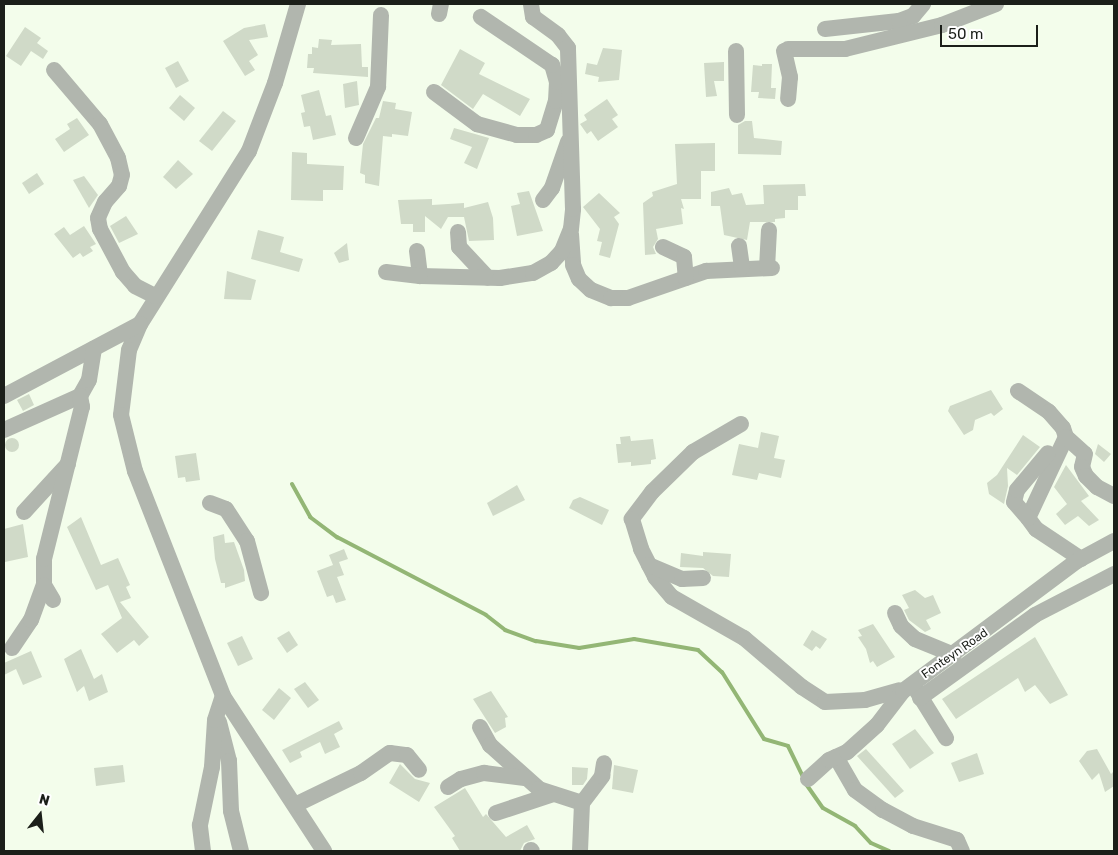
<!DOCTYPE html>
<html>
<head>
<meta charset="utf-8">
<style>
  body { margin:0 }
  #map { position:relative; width:1118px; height:855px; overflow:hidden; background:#f3fdeb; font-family:Rubik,sans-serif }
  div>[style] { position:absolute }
  .stream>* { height:4px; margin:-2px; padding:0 2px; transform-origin:2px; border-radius:2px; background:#93b675 }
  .building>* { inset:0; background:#d0dac8 }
  .round { border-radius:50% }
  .minor>* { height:16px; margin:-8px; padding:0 8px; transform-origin:8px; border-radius:8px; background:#b1b6ae }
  span { translate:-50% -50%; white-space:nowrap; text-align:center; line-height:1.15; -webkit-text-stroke:4px #fff; paint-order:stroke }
  .street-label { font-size:12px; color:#1b1f19 }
  .frame { position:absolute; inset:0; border:5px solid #1b1f19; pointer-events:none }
  .north { position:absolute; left:15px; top:790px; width:50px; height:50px; -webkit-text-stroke:4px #fff; paint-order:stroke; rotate:16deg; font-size:14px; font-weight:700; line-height:20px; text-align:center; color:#1b1f19 }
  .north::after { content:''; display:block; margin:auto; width:18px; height:22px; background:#1b1f19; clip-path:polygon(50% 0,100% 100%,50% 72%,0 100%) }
  .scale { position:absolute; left:940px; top:25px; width:98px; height:22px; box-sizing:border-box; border:2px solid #1b1f19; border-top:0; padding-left:6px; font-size:15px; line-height:18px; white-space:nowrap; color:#1b1f19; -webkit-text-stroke:4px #fff; paint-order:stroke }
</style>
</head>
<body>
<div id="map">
  <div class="stream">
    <i style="left:292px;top:484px;width:38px;rotate:61deg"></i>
    <i style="left:310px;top:517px;width:34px;rotate:37deg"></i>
    <i style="left:337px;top:537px;width:168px;rotate:27.6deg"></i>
    <i style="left:486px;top:615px;width:24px;rotate:38deg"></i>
    <i style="left:505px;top:630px;width:33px;rotate:20deg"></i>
    <i style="left:536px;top:641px;width:44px;rotate:9.2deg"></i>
    <i style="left:579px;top:648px;width:56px;rotate:-9.3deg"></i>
    <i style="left:634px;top:639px;width:65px;rotate:9.8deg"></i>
    <i style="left:698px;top:650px;width:33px;rotate:43deg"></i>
    <i style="left:722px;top:672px;width:79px;rotate:57.9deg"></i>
    <i style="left:764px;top:739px;width:25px;rotate:16deg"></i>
    <i style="left:788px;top:746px;width:34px;rotate:64deg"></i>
    <i style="left:806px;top:784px;width:29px;rotate:55deg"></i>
    <i style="left:823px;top:808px;width:37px;rotate:29deg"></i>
    <i style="left:855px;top:826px;width:23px;rotate:47deg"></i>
    <i style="left:871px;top:843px;width:20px;rotate:24deg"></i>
  </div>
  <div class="building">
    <i style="clip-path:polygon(265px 24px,268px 37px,249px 40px,258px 55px,249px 61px,255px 70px,245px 76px,223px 41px,244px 28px)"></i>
    <i style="clip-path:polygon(25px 27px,41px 38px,37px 43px,48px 51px,43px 59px,31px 51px,21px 66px,6px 56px)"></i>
    <i style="clip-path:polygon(319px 39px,332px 40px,331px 45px,361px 44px,362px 67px,368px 67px,368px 77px,313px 73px,314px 68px,307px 68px,308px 54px,312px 54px,312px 47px,318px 48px)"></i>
    <i style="clip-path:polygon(603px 48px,622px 50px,619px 80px,598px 82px,599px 77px,585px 74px,587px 63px,597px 65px)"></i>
    <i style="clip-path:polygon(460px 49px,485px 63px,479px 74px,530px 99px,520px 116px,483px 94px,473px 109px,441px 85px)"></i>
    <i style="clip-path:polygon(178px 61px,189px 81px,176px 88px,165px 68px)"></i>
    <i style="clip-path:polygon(724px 62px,724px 81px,714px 81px,717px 96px,706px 97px,704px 63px)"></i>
    <i style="clip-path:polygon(762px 64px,772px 64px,771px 88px,776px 88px,775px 99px,758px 98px,759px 92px,751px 92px,753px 65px,762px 66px)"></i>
    <i style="clip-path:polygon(357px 81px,359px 105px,345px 108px,343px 84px)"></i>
    <i style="clip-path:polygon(319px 90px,326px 116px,331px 115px,336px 135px,313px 140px,310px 126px,304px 127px,301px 113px,305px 112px,301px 95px)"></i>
    <i style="clip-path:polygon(180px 95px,195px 108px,184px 121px,169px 108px)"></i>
    <i style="clip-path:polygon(607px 99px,618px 115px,612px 119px,618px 127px,598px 141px,591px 131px,587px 134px,580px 124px,587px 120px,584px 115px)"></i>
    <i style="clip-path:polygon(383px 101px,396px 103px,395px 109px,412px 112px,408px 136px,392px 134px,392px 137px,383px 136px,379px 186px,365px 183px,365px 175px,360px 173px,363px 144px,376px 118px,379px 118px)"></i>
    <i style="clip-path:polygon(223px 111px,236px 121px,212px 151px,199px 141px)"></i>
    <i style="clip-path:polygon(77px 118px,89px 135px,64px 152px,55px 139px,70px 129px,67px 124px)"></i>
    <i style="clip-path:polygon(745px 121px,752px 121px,754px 138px,782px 141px,781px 155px,738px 154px,738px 125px)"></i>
    <i style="clip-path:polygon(454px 128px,489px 138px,477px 169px,464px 163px,472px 147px,450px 139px)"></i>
    <i style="clip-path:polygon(715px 143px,715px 171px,701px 171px,701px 199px,681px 199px,684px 209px,681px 208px,683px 224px,656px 229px,658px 239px,653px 247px,656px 254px,645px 255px,643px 203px,653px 196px,652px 192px,677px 184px,675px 144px)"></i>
    <i style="clip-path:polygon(292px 152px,307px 153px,307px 164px,344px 166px,343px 190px,323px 190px,323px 201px,291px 200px)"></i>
    <i style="clip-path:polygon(178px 160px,193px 174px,176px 189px,163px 177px)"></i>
    <i style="clip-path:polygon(37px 173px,44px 184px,29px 194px,22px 183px)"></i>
    <i style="clip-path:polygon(84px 176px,98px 195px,89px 208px,73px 180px)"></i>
    <i style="clip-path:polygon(805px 184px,806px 196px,798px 196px,798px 210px,785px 210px,785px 218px,775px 219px,775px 222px,750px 222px,747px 240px,724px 235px,720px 206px,711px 206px,711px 192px,729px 188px,732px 195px,742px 193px,746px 205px,764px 204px,763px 185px)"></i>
    <i style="clip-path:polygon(529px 191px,543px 231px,517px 236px,511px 206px,520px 204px,517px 193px)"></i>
    <i style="clip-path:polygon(599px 193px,620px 213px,614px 217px,619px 224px,610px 258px,599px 255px,602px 242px,597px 241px,600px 229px,583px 207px)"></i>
    <i style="clip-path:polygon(432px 199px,432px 205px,464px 203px,464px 208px,488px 202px,493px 218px,494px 240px,469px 241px,464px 217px,448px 217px,441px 229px,425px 216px,425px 232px,413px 232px,413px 224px,401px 224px,398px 200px)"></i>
    <i style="clip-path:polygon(126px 216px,138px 234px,119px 243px,110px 226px)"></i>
    <i style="clip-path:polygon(84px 226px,96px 244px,90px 247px,93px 251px,83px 257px,80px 253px,73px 258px,54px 234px,64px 227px,70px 235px)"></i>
    <i style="clip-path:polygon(258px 230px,284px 237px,280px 252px,303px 259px,299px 272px,251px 259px)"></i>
    <i style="clip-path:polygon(347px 243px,349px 260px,339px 263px,334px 253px)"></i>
    <i style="clip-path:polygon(227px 271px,256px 280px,251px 300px,224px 299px)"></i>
    <i style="clip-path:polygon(991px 390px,1003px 409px,994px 416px,991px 413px,975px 420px,973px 430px,964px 435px,948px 411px,950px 406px)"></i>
    <i style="clip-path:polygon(29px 394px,34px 405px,23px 411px,17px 400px)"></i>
    <i style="clip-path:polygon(761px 432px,779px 436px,774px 458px,785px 460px,781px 478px,759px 473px,757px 480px,732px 475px,739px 444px,758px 448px)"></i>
    <i style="clip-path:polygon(1023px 435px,1040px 447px,1017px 475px,1007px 468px,1008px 486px,1004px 504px,989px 494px,987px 483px,997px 475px)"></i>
    <i style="clip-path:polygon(630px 436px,631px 441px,653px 439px,656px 459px,651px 460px,651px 464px,631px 466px,631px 462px,618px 463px,616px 444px,621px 444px,620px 437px)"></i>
    <i class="round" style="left:5px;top:438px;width:14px;height:14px"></i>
    <i style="clip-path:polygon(1098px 444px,1111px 454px,1104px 462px,1095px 454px)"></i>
    <i style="clip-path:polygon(196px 453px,200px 480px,186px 482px,185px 477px,178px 478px,175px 456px)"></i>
    <i style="clip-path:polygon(1066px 465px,1089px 496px,1081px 501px,1099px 520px,1089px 526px,1078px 516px,1065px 525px,1056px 514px,1067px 504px,1054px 487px)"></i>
    <i style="clip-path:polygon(517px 485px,525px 500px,493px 516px,487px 503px)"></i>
    <i style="clip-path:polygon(580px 497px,609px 510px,602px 525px,569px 508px,573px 500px)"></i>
    <i style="clip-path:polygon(81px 517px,101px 565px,118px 558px,130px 585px,126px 587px,131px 598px,120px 602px,149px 637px,139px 646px,134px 640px,117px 653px,101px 634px,122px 618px,108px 585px,96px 590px,67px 527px)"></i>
    <i style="clip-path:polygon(23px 524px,28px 557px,5px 562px,4px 529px)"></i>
    <i style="clip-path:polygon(224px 534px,225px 543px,234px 542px,244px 570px,245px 581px,225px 588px,225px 583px,221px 583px,215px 559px,213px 537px)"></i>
    <i style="clip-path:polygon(344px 549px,348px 559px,339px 562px,344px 575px,337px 577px,346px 600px,336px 603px,333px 595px,327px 597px,317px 571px,333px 565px,329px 555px)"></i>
    <i style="clip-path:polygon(703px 552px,731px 554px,729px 577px,713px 576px,703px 568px,680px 567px,681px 553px,703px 556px)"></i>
    <i style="clip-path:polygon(915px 590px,925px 598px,933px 595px,941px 613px,926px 620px,931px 629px,925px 632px,909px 620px,904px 610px,909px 608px,902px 595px)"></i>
    <i style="clip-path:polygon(873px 624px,895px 657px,877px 667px,873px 661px,870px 663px,866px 649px,858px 637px,862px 636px,858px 630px)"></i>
    <i style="clip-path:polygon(812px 630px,827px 639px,820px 649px,816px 646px,812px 651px,803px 645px)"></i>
    <i style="clip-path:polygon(289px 631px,298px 645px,287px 653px,277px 638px)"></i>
    <i style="clip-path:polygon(242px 636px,253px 659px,238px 666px,227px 643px)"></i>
    <i style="clip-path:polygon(1035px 637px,1068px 695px,1050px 704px,1035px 685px,1025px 692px,1018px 678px,956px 719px,942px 699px)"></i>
    <i style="clip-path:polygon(81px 649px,94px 679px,102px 674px,108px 692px,89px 701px,84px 686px,77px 692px,64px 659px)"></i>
    <i style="clip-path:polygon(31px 651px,42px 677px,23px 685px,16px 669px,4px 675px,4px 663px)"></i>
    <i style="clip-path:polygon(305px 682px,319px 700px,308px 708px,294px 689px)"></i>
    <i style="clip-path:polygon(279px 688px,291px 698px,274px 720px,262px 710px)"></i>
    <i style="clip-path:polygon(491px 691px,508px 717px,505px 718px,506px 727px,495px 733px,473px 699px)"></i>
    <i style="clip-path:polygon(339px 721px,343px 729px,334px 734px,340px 747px,325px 754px,320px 742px,300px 752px,302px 757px,290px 763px,282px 750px)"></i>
    <i style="clip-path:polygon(915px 729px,934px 753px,910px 769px,892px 744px)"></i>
    <i style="clip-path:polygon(866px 749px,904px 791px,895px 798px,857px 756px)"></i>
    <i style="clip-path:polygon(1097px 749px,1111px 774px,1114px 771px,1114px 786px,1105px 792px,1099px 773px,1092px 780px,1079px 761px,1087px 751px)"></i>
    <i style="clip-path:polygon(977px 753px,984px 774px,959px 782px,951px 763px)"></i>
    <i style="clip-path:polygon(400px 764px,415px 779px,430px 783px,419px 802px,389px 783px)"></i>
    <i style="clip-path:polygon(123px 765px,125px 782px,96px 786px,94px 768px)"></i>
    <i style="clip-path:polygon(614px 765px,638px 770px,633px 793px,612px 789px)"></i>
    <i style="clip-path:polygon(572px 767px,588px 768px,587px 779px,583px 785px,572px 785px)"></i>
    <i style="clip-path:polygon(465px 788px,483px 817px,486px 814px,506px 837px,527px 825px,535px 839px,524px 843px,520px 851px,460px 851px,452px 838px,455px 836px,434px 807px)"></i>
  </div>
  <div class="minor">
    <i style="left:298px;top:4px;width:82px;rotate:106.2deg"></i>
    <i style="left:275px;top:83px;width:73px;rotate:110.9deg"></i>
    <i style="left:249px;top:151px;width:204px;rotate:122.2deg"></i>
    <i style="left:140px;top:324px;width:28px;rotate:113deg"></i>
    <i style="left:129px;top:350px;width:65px;rotate:97deg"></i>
    <i style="left:121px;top:415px;width:58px;rotate:76deg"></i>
    <i style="left:135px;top:471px;width:242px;rotate:68.6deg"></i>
    <i style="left:223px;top:696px;width:185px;rotate:56.9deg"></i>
    <i style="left:439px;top:14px;width:10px;rotate:-79deg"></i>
    <i style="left:825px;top:29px;width:74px;rotate:-6.2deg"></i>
    <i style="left:899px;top:21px;width:15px;rotate:-20deg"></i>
    <i style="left:913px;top:16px;width:16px;rotate:-50deg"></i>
    <i style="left:788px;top:49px;width:57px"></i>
    <i style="left:845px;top:49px;width:100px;rotate:-13.9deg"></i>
    <i style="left:942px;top:25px;width:58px;rotate:-21.3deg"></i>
    <i style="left:736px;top:51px;width:64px;rotate:89.1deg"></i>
    <i style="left:784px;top:51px;width:27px;rotate:77deg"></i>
    <i style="left:790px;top:77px;width:22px;rotate:95deg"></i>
    <i style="left:54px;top:70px;width:71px;rotate:49.6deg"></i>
    <i style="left:100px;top:124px;width:38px;rotate:62deg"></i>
    <i style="left:118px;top:158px;width:17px;rotate:77deg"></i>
    <i style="left:122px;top:175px;width:11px;rotate:105deg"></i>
    <i style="left:119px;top:186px;width:21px;rotate:131deg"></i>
    <i style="left:105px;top:202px;width:17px;rotate:114deg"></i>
    <i style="left:98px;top:218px;width:11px;rotate:80deg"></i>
    <i style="left:100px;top:229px;width:49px;rotate:61.9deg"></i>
    <i style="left:123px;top:272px;width:18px;rotate:49deg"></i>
    <i style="left:135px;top:286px;width:22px;rotate:27deg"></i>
    <i style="left:434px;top:92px;width:54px;rotate:36.7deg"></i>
    <i style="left:477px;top:124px;width:41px;rotate:15.4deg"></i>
    <i style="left:517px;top:135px;width:19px"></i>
    <i style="left:536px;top:135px;width:12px;rotate:-24deg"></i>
    <i style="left:547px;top:130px;width:30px;rotate:-73deg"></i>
    <i style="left:556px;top:101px;width:19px;rotate:-87deg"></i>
    <i style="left:557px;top:82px;width:18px;rotate:-106deg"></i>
    <i style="left:552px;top:65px;width:86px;rotate:-145.9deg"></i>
    <i style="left:356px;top:138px;width:56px;rotate:-66.7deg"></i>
    <i style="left:378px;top:87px;width:72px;rotate:-87.6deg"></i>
    <i style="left:543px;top:200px;width:15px;rotate:-53deg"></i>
    <i style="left:552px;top:188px;width:49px;rotate:-70.8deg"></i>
    <i style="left:458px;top:232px;width:15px;rotate:86deg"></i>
    <i style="left:459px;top:247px;width:42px;rotate:46.9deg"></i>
    <i style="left:571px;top:234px;width:31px;rotate:86deg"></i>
    <i style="left:573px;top:265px;width:15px;rotate:67deg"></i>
    <i style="left:579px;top:279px;width:16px;rotate:43deg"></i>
    <i style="left:591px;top:290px;width:22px;rotate:22deg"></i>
    <i style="left:611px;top:298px;width:17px"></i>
    <i style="left:628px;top:298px;width:83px;rotate:-19.1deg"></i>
    <i style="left:706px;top:271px;width:66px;rotate:-2.6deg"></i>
    <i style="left:739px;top:246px;width:22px;rotate:82deg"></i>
    <i style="left:663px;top:247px;width:23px;rotate:25deg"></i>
    <i style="left:684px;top:257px;width:21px;rotate:85deg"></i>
    <i style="left:417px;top:251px;width:25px;rotate:83deg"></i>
    <i style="left:420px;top:276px;width:80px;rotate:1.4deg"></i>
    <i style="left:500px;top:278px;width:33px;rotate:-9deg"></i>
    <i style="left:533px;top:273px;width:21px;rotate:-29deg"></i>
    <i style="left:551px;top:263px;width:16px;rotate:-47deg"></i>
    <i style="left:562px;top:251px;width:24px;rotate:-68deg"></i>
    <i style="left:571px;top:229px;width:20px;rotate:-84deg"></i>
    <i style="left:573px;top:209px;width:161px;rotate:-91.8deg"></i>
    <i style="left:568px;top:48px;width:16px;rotate:-128deg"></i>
    <i style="left:558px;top:35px;width:31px;rotate:-144deg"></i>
    <i style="left:533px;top:17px;width:13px;rotate:-99deg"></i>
    <i style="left:767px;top:268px;width:38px;rotate:-87deg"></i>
    <i style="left:386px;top:272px;width:34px;rotate:7deg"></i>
    <i style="left:1018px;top:391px;width:37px;rotate:34deg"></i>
    <i style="left:1049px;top:412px;width:21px;rotate:49deg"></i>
    <i style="left:1063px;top:428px;width:9px;rotate:72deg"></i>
    <i style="left:1066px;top:437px;width:89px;rotate:115.1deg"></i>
    <i style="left:1028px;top:518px;width:14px;rotate:54deg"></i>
    <i style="left:1036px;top:529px;width:54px;rotate:33.7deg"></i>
    <i style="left:4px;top:396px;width:154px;rotate:-27.9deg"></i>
    <i style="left:741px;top:424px;width:56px;rotate:149.7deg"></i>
    <i style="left:693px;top:452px;width:57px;rotate:135.7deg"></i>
    <i style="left:652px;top:492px;width:34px;rotate:127deg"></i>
    <i style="left:632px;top:519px;width:31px;rotate:73deg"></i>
    <i style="left:641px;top:549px;width:31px;rotate:63deg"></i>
    <i style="left:655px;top:577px;width:26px;rotate:50deg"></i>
    <i style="left:672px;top:597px;width:83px;rotate:29.7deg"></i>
    <i style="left:744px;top:638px;width:76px;rotate:40.2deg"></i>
    <i style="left:802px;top:687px;width:27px;rotate:33deg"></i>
    <i style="left:825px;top:702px;width:40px;rotate:-2.9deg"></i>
    <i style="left:865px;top:700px;width:35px;rotate:-16deg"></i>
    <i style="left:4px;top:430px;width:83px;rotate:-24.1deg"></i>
    <i style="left:80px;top:396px;width:18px;rotate:-61deg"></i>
    <i style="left:89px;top:380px;width:32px;rotate:-81deg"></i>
    <i style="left:1066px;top:437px;width:25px;rotate:42deg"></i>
    <i style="left:1085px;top:454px;width:13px;rotate:103deg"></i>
    <i style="left:1082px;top:467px;width:10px;rotate:66deg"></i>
    <i style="left:1086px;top:476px;width:16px;rotate:45deg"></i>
    <i style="left:1097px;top:487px;width:19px;rotate:28deg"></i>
    <i style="left:210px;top:503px;width:17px;rotate:21deg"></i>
    <i style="left:226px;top:509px;width:38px;rotate:57deg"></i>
    <i style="left:247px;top:541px;width:54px;rotate:74.9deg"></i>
    <i style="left:24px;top:512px;width:65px;rotate:-47.5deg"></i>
    <i style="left:1028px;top:518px;width:21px;rotate:-131deg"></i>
    <i style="left:1014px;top:502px;width:12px;rotate:-76deg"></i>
    <i style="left:1017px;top:490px;width:48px;rotate:-50deg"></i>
    <i style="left:649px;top:565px;width:36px;rotate:23deg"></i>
    <i style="left:682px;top:579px;width:21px;rotate:-3deg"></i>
    <i style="left:53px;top:600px;width:17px;rotate:-121deg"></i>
    <i style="left:44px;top:585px;width:26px;rotate:-90deg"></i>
    <i style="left:44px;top:559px;width:157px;rotate:-76deg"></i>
    <i style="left:82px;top:407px;width:11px;rotate:-100deg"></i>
    <i style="left:895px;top:613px;width:14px;rotate:65deg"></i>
    <i style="left:901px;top:626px;width:19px;rotate:43deg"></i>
    <i style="left:915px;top:639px;width:42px;rotate:22.3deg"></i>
    <i style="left:12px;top:648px;width:34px;rotate:-56deg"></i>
    <i style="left:31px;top:620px;width:37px;rotate:-70deg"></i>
    <i style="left:915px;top:688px;width:59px;rotate:58.2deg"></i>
    <i style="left:920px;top:698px;width:142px;rotate:-35.8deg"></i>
    <i style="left:1035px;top:615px;width:89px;rotate:-27.4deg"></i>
    <i style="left:219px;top:722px;width:40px;rotate:75.6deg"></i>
    <i style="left:229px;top:761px;width:50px;rotate:87.7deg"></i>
    <i style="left:231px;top:811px;width:41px;rotate:76deg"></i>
    <i style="left:480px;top:727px;width:21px;rotate:61deg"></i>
    <i style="left:490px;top:745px;width:66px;rotate:41.9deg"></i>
    <i style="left:539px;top:789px;width:45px;rotate:18deg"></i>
    <i style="left:836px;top:757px;width:38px;rotate:60deg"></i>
    <i style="left:855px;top:790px;width:34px;rotate:36deg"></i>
    <i style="left:883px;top:810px;width:34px;rotate:28deg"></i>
    <i style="left:913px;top:826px;width:46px;rotate:17.7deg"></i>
    <i style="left:957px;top:840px;width:12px;rotate:66deg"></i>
    <i style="left:808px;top:779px;width:28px;rotate:-42deg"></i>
    <i style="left:829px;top:760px;width:20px;rotate:-24deg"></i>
    <i style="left:847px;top:752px;width:40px;rotate:-42deg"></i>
    <i style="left:877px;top:725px;width:43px;rotate:-52.6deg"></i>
    <i style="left:903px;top:691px;width:217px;rotate:-36.8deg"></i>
    <i style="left:1077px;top:561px;width:42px;rotate:-28.4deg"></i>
    <i style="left:448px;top:787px;width:15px;rotate:-32deg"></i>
    <i style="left:461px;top:779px;width:24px;rotate:-15deg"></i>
    <i style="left:484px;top:773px;width:41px;rotate:7deg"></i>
    <i style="left:295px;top:805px;width:73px;rotate:-25.9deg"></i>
    <i style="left:361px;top:773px;width:35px;rotate:-35deg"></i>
    <i style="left:390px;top:753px;width:17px;rotate:7deg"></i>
    <i style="left:407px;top:755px;width:19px;rotate:51deg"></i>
    <i style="left:496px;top:813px;width:60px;rotate:-18.4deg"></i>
    <i style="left:531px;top:850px;width:1px;rotate:45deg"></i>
    <i style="left:203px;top:851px;width:26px;rotate:-97deg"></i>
    <i style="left:200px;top:825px;width:59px;rotate:-78.3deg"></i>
    <i style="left:212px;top:767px;width:47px;rotate:-86.3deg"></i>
    <i style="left:215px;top:720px;width:25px;rotate:-72deg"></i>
    <i style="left:580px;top:851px;width:48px;rotate:-87.6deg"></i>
    <i style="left:582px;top:803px;width:34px;rotate:-53deg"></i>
    <i style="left:602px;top:776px;width:13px;rotate:-81deg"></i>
  </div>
  <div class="street-label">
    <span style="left:955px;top:654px;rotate:-35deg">Fonteyn Road</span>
  </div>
  <div class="frame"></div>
  <div class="north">N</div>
  <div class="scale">50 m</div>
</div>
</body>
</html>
